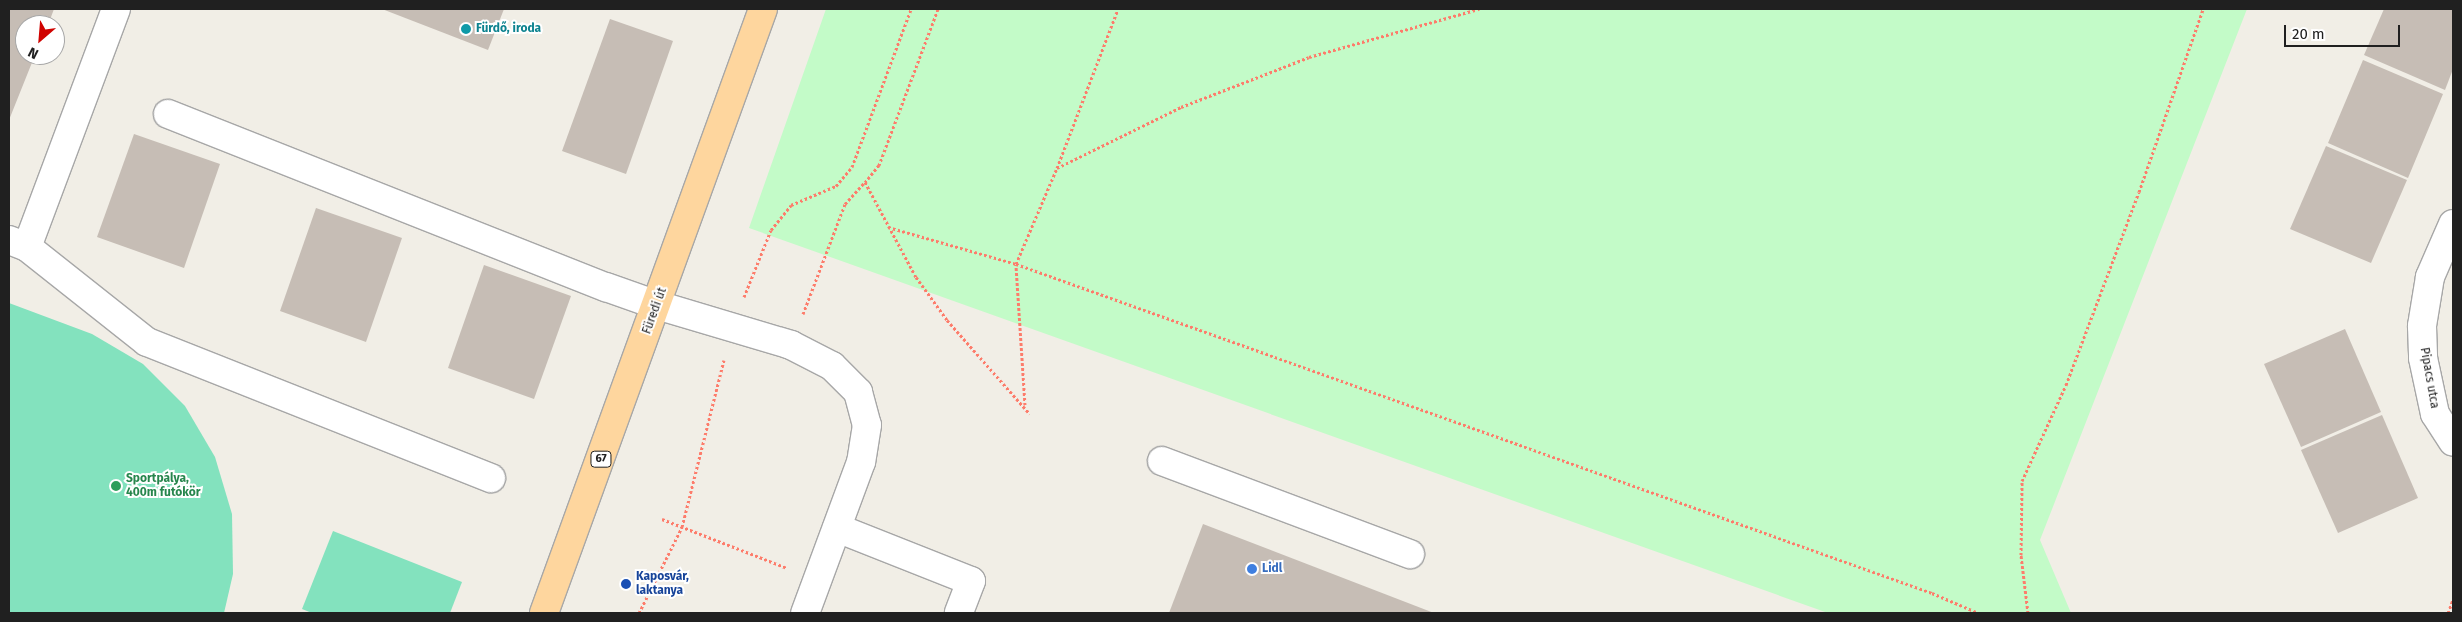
<!DOCTYPE html>
<html>
<head>
<meta charset="utf-8">
<style>
  body { margin:0 }
  #map { position:relative; width:2462px; height:622px; overflow:hidden; background:#f1eee6; font-family:"Fira Sans",sans-serif }
  div>[style] { position:absolute }
  .park>* { inset:0; background:#c3fbc8 }
  .pitch>* { inset:0; background:#83e2be }
  .building>* { inset:0; background:#c6bdb5 }
  .path>* { height:3px; margin-top:-1.5px; transform-origin:0; background:repeating-linear-gradient(90deg,#fd7c6b 0 2.5px,transparent 0 5px) }
  .roads { filter:drop-shadow(1px 0 #a7a7a7) drop-shadow(-1px 0 #a7a7a7) drop-shadow(0 1px #a7a7a7) drop-shadow(0 -1px #a7a7a7) }
  .minor>* { height:28px; margin:-14px; padding:0 14px; transform-origin:14px; border-radius:14px; background:#fff }
  .major>* { height:28px; margin:-14px; padding:0 14px; transform-origin:14px; border-radius:14px; background:#fed69e }
  .dots>* { width:14px; height:14px; translate:-50% -50%; box-sizing:border-box; border:2px solid #fff; border-radius:50% }
  span { translate:-50% -50%; white-space:nowrap; text-align:center; line-height:1.15; -webkit-text-stroke:4px #fff; paint-order:stroke }
  .shield-label span { padding:1px 4px; background:#fff; border:1px solid; border-radius:4px; -webkit-text-stroke-width:0 }
  .shield-label { font-size:11px; color:#202020; font-weight:700 }
  .culture-label { font-size:12px; color:#0d838f; font-weight:700 }
  .left { translate:0 -50%; text-align:left }
  .street-label { font-size:12px; color:#202020 }
  .leisure-label { font-size:12px; color:#27864d; font-weight:700 }
  .shop-label { font-size:12px; color:#366cbe; font-weight:700 }
  .transit-label { font-size:12px; color:#164399; font-weight:700 }
  .frame { position:absolute; inset:0; border:10px solid #202020; pointer-events:none }
  .north { position:absolute; left:15px; top:15px; width:50px; height:50px; box-sizing:border-box; background:#fff; border:1px solid #a6a6a6; border-radius:50%; rotate:207deg; font-size:14px; font-weight:700; line-height:20px; text-align:center; color:#202020 }
  .north::after { content:''; display:block; margin:auto; width:18px; height:22px; background:#d00300; clip-path:polygon(50% 0,100% 100%,50% 72%,0 100%) }
  .scale { position:absolute; left:2284px; top:25px; width:116px; height:22px; box-sizing:border-box; border:2px solid #202020; border-top:0; padding-left:6px; font-size:15px; line-height:18px; white-space:nowrap; color:#202020; -webkit-text-stroke:4px #fff; paint-order:stroke }
</style>
</head>
<body>
<div id="map">
  <div class="park">
    <i style="clip-path:polygon(826px 9px,2247px 9px,2040px 540px,2071px 613px,1828px 613px,749px 228px)"></i>
  </div>
  <div class="pitch">
    <i style="clip-path:polygon(9px 303px,92px 334px,143px 364px,185px 406px,215px 457px,232px 514px,233px 574px,224px 613px,9px 613px)"></i>
    <i style="clip-path:polygon(333px 531px,462px 582px,450px 613px,312px 613px,302px 609px)"></i>
  </div>
  <div class="building">
    <i style="clip-path:polygon(9px 9px,54px 9px,48px 25px,25px 25px,25px 55px,35px 55px,9px 120px)"></i>
    <i style="clip-path:polygon(382px 9px,504px 9px,488px 50px)"></i>
    <i style="clip-path:polygon(2384px 9px,2453px 9px,2453px 69px,2445px 90px,2364px 55px)"></i>
    <i style="clip-path:polygon(610px 19px,673px 41px,626px 174px,562px 151px)"></i>
    <i style="clip-path:polygon(2363px 60px,2443px 94px,2408px 178px,2328px 143px)"></i>
    <i style="clip-path:polygon(134px 134px,220px 164px,184px 268px,97px 237px)"></i>
    <i style="clip-path:polygon(2326px 146px,2407px 180px,2371px 263px,2290px 229px)"></i>
    <i style="clip-path:polygon(316px 208px,402px 238px,366px 342px,280px 311px)"></i>
    <i style="clip-path:polygon(484px 265px,571px 296px,534px 399px,448px 368px)"></i>
    <i style="clip-path:polygon(2345px 329px,2381px 412px,2301px 447px,2264px 364px)"></i>
    <i style="clip-path:polygon(2382px 415px,2418px 498px,2338px 533px,2301px 450px)"></i>
    <i style="clip-path:polygon(1203px 524px,1434px 613px,1169px 613px)"></i>
  </div>
  <div class="path">
    <i style="left:938px;top:9px;width:167px;rotate:110.7deg"></i>
    <i style="left:879px;top:165px;width:22px;rotate:129deg"></i>
    <i style="left:865px;top:182px;width:108px;rotate:61.8deg"></i>
    <i style="left:916px;top:277px;width:53px;rotate:54.2deg"></i>
    <i style="left:947px;top:320px;width:125px;rotate:48.6deg"></i>
    <i style="left:1057px;top:168px;width:138px;rotate:-26.2deg"></i>
    <i style="left:1181px;top:107px;width:137px;rotate:-21.3deg"></i>
    <i style="left:1309px;top:57px;width:177px;rotate:-15.8deg"></i>
    <i style="left:888px;top:227px;width:133px;rotate:16.1deg"></i>
    <i style="left:1016px;top:264px;width:973px;rotate:19.76deg"></i>
    <i style="left:1932px;top:593px;width:51px;rotate:23.1deg"></i>
    <i style="left:744px;top:297px;width:72px;rotate:-68.1deg"></i>
    <i style="left:771px;top:230px;width:32px;rotate:-51deg"></i>
    <i style="left:791px;top:205px;width:49px;rotate:-22.9deg"></i>
    <i style="left:836px;top:186px;width:25px;rotate:-50deg"></i>
    <i style="left:852px;top:167px;width:169px;rotate:-69.5deg"></i>
    <i style="left:803px;top:314px;width:118px;rotate:-69.1deg"></i>
    <i style="left:845px;top:204px;width:30px;rotate:-48deg"></i>
    <i style="left:1025px;top:405px;width:141px;rotate:-93.7deg"></i>
    <i style="left:1016px;top:264px;width:104px;rotate:-66.9deg"></i>
    <i style="left:1057px;top:168px;width:170px;rotate:-69deg"></i>
    <i style="left:662px;top:519px;width:134px;rotate:21.4deg"></i>
    <i style="left:639px;top:613px;width:96px;rotate:-63.4deg"></i>
    <i style="left:682px;top:527px;width:172px;rotate:-75.9deg"></i>
    <i style="left:2028px;top:613px;width:58px;rotate:-96.9deg"></i>
    <i style="left:2021px;top:555px;width:74px;rotate:-89.2deg"></i>
    <i style="left:2022px;top:481px;width:106px;rotate:-65.4deg"></i>
    <i style="left:2066px;top:385px;width:206px;rotate:-69.3deg"></i>
    <i style="left:2139px;top:192px;width:194px;rotate:-70.7deg"></i>
    <i style="left:2448px;top:613px;width:15px;rotate:-70deg"></i>
  </div>
  <div class="roads">
    <div class="minor">
      <i style="left:168px;top:114px;width:471px;rotate:21.6deg"></i>
      <i style="left:606px;top:287px;width:54px;rotate:19.4deg"></i>
      <i style="left:657px;top:305px;width:140px;rotate:16.6deg"></i>
      <i style="left:791px;top:345px;width:46px;rotate:27.1deg"></i>
      <i style="left:832px;top:366px;width:37px;rotate:45deg"></i>
      <i style="left:858px;top:392px;width:34px;rotate:75deg"></i>
      <i style="left:867px;top:425px;width:37px;rotate:99deg"></i>
      <i style="left:861px;top:462px;width:161px;rotate:110.3deg"></i>
      <i style="left:2453px;top:224px;width:58px;rotate:113.5deg"></i>
      <i style="left:2430px;top:277px;width:50px;rotate:99.3deg"></i>
      <i style="left:2422px;top:326px;width:32px;rotate:88deg"></i>
      <i style="left:2423px;top:358px;width:57px;rotate:77.9deg"></i>
      <i style="left:2435px;top:414px;width:33px;rotate:57deg"></i>
      <i style="left:9px;top:240px;width:19px;rotate:21deg"></i>
      <i style="left:27px;top:247px;width:153px;rotate:38.4deg"></i>
      <i style="left:147px;top:342px;width:370px;rotate:21.6deg"></i>
      <i style="left:27px;top:247px;width:254px;rotate:-69.5deg"></i>
      <i style="left:1162px;top:461px;width:265px;rotate:20.6deg"></i>
      <i style="left:837px;top:528px;width:144px;rotate:21.6deg"></i>
      <i style="left:971px;top:581px;width:34px;rotate:111deg"></i>
    </div>
    <div class="major">
      <i style="left:544px;top:613px;width:642px;rotate:-70.07deg"></i>
    </div>
  </div>
  <div class="dots">
    <i style="left:466px;top:29px;background:#0f9aa8"></i>
    <i style="left:116px;top:486px;background:#2e9e5b"></i>
    <i style="left:1252px;top:569px;background:#3f7fe0"></i>
    <i style="left:626px;top:584px;background:#1a4fb4"></i>
  </div>
  <div class="shield-label">
    <span style="left:601px;top:459px">67</span>
  </div>
  <div class="culture-label">
    <span class="left" style="left:476px;top:29px">Fürdő, iroda</span>
  </div>
  <div class="street-label">
    <span style="left:655px;top:311px;rotate:-70deg">Füredi út</span>
    <span style="left:2429px;top:378px;rotate:80deg">Pipacs utca</span>
  </div>
  <div class="leisure-label">
    <span class="left" style="left:126px;top:486px">Sportpálya,<br>400m futókör</span>
  </div>
  <div class="shop-label">
    <span class="left" style="left:1262px;top:569px">Lidl</span>
  </div>
  <div class="transit-label">
    <span class="left" style="left:636px;top:584px">Kaposvár,<br>laktanya</span>
  </div>
  <div class="frame"></div>
  <div class="north">N</div>
  <div class="scale">20 m</div>
</div>
</body>
</html>
